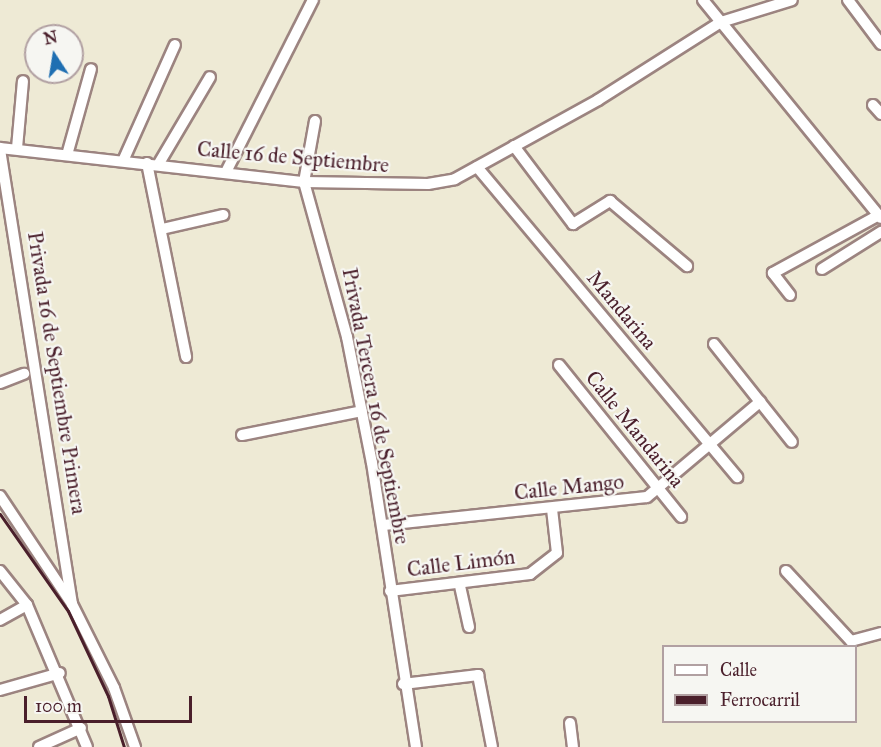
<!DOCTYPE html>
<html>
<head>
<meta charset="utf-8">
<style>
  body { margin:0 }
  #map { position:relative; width:881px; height:747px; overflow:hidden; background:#eeead5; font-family:"IM FELL Great Primer",serif }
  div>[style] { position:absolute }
  .roads { filter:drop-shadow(2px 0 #9c8480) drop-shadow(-2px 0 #9c8480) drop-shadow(0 2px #9c8480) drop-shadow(0 -2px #9c8480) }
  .street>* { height:10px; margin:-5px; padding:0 5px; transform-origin:5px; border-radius:5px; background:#fff }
  .rail>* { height:3px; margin:-1.5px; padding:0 1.5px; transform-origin:1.5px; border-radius:1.5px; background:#4a1f2b }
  span { translate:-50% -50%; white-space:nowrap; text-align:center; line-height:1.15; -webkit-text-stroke:4.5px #f6f6f2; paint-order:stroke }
  .street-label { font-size:21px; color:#4a1f2b }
  .legend { position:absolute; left:662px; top:645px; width:195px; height:78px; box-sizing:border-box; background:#f6f6f2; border:2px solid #b1a0a2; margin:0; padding:8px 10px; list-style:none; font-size:18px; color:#4a1f2b }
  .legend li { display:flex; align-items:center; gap:12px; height:30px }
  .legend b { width:30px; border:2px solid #b1a0a2 }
  .north { position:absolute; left:24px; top:24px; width:60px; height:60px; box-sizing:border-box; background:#f6f6f2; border:2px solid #b1a0a2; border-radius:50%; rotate:348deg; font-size:16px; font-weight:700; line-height:24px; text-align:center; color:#4a1f2b }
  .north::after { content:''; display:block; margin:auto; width:21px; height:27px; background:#1f6fb2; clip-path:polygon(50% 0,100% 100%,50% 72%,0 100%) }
  .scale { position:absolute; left:24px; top:696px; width:168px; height:27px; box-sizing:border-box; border:3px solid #4a1f2b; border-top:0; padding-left:8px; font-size:18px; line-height:21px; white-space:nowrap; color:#4a1f2b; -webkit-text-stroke:4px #f6f6f2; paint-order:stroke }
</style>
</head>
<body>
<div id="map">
  <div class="roads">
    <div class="street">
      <i style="left:703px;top:0;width:281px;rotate:50.8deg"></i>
      <i style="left:848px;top:0;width:55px;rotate:53.1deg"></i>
      <i style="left:873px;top:105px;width:12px;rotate:48deg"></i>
      <i style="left:315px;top:121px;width:62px;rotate:100.2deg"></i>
      <i style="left:304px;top:182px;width:161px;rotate:74.5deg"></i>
      <i style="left:347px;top:337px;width:128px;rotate:78.8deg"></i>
      <i style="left:372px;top:463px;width:287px;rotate:81.2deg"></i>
      <i style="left:514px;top:146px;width:98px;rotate:52.9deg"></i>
      <i style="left:573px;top:224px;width:44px;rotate:-31.9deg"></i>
      <i style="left:610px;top:201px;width:101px;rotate:40.2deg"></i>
      <i style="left:17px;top:148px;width:67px;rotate:-84.9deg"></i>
      <i style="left:67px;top:155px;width:89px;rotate:-74.4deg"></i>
      <i style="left:123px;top:161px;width:127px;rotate:-65.9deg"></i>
      <i style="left:147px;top:163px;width:198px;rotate:78.6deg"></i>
      <i style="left:158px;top:165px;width:102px;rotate:-59.4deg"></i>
      <i style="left:477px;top:167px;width:405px;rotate:50deg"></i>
      <i style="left:226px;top:172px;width:193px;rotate:-63.2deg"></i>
      <i style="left:162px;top:229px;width:63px;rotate:-12.9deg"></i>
      <i style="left:822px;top:269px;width:70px;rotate:-32.1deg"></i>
      <i style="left:790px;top:295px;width:28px;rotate:-128deg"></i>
      <i style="left:773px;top:273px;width:121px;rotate:-28.7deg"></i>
      <i style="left:714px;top:344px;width:125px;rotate:51.5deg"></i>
      <i style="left:559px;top:365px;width:195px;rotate:51.2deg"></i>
      <i style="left:0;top:383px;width:26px;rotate:-21deg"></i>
      <i style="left:242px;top:435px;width:122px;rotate:-11.3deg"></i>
      <i style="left:0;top:496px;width:130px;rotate:56.3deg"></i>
      <i style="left:72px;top:604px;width:94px;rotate:63.4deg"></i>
      <i style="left:114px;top:688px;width:63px;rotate:70.4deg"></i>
      <i style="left:384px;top:525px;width:264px;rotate:-6.1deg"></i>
      <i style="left:647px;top:497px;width:148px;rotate:-40.1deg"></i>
      <i style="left:0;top:571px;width:43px;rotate:51.5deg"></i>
      <i style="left:27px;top:605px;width:154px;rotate:67.1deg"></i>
      <i style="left:786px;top:571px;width:96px;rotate:47.1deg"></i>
      <i style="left:851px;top:641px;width:31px;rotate:-15deg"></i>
      <i style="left:460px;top:586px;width:42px;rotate:77.6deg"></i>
      <i style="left:390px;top:591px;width:141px;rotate:-6.9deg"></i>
      <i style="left:530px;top:574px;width:34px;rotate:-38deg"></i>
      <i style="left:557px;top:553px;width:44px;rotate:-96.5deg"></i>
      <i style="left:72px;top:604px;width:462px;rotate:-99deg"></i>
      <i style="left:0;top:148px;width:306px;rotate:6.4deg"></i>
      <i style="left:304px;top:182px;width:124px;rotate:0.9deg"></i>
      <i style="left:428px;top:184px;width:27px;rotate:-10deg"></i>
      <i style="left:455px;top:179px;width:163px;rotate:-28.9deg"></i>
      <i style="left:598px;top:100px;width:146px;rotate:-32.4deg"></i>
      <i style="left:721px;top:22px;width:74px;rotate:-17.2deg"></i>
      <i style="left:0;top:620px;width:31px;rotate:-29deg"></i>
      <i style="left:403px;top:684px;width:76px;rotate:-6.8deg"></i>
      <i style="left:478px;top:675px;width:73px;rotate:79deg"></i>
      <i style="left:0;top:690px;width:62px;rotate:-15.8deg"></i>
      <i style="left:570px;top:723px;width:24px;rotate:83deg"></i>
      <i style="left:39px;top:747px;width:46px;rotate:-24.3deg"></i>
    </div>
  </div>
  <div class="rail">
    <i style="left:0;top:514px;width:118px;rotate:55deg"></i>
    <i style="left:68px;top:611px;width:94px;rotate:64.8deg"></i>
    <i style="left:108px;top:696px;width:53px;rotate:72.6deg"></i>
  </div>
  <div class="street-label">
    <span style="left:293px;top:157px;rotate:5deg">Calle 16 de Septiembre</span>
    <span style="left:622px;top:310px;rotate:50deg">Mandarina</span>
    <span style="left:57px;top:373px;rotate:81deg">Privada 16 de Septiembre Primera</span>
    <span style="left:376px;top:406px;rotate:79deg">Privada Tercera 16 de Septiembre</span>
    <span style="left:635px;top:429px;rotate:51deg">Calle Mandarina</span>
    <span style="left:569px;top:487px;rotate:-6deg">Calle Mango</span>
    <span style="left:461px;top:563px;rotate:-7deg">Calle Limón</span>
  </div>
  <ul class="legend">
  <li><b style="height:8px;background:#fff"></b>Calle</li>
  <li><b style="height:8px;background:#4a1f2b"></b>Ferrocarril</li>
  </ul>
  <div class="north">N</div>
  <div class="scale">100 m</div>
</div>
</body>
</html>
